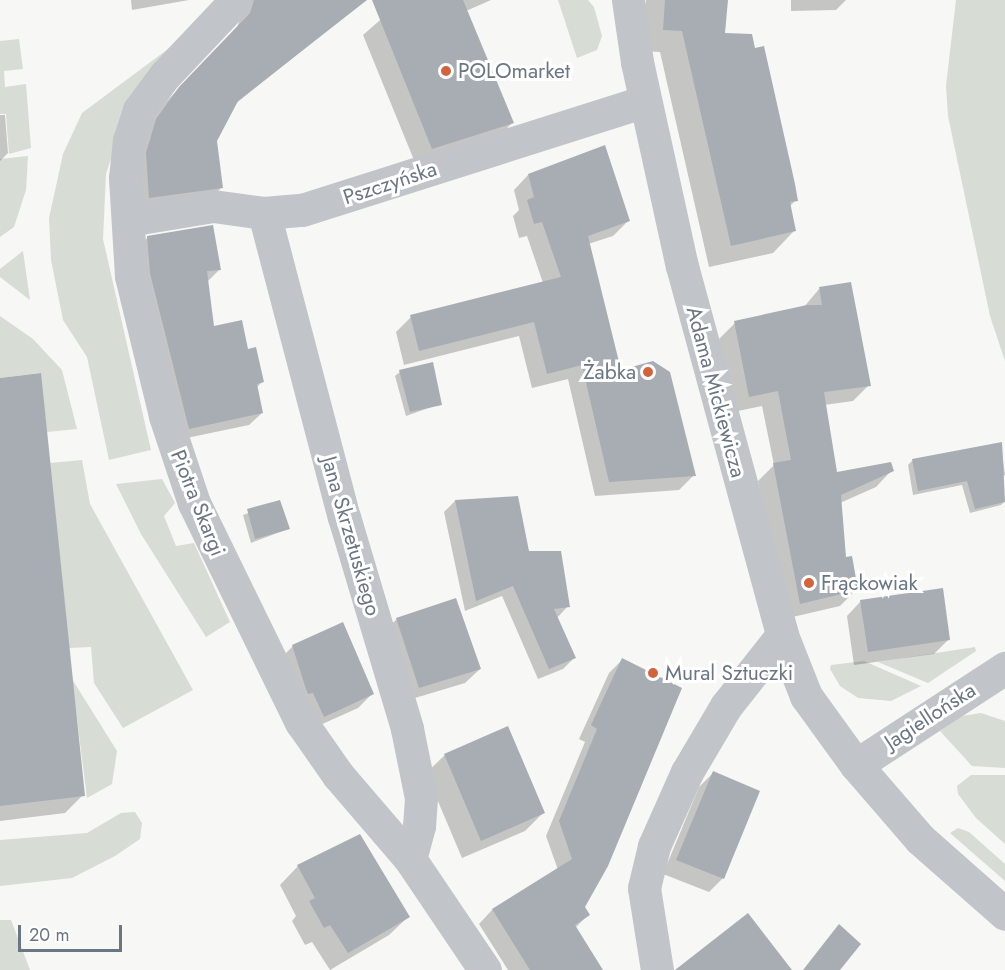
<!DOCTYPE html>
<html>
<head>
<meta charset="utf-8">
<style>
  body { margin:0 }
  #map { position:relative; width:1005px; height:970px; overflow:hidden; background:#f7f7f5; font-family:Jost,sans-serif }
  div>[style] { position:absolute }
  .green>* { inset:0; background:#d7dcd5 }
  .shadow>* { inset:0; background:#0003 }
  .building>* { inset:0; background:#a7adb3 }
  .minor>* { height:33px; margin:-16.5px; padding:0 16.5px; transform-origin:16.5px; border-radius:16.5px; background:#c1c4c8 }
  .tertiary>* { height:33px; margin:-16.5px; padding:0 16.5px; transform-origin:16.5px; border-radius:16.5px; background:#c1c4c8 }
  .dots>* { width:16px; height:16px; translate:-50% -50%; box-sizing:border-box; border:3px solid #fff; border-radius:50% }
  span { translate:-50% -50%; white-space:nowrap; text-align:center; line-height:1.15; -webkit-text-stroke:6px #fff; paint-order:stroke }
  .poi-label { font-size:21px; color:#6a7682 }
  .left { translate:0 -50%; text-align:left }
  .right { translate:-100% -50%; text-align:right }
  .street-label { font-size:21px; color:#6a7682 }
  .scale { position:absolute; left:18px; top:925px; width:104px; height:27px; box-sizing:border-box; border:3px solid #6a7682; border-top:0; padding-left:8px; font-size:18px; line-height:21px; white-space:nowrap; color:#6a7682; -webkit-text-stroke:4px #fff; paint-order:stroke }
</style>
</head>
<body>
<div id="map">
  <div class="green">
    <i style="clip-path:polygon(558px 0,588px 0,594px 7px,602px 36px,597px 50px,577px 58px)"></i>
    <i style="clip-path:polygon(956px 0,1005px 0,1005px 361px,990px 316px,948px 116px,946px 86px)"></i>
    <i style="clip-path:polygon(19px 39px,23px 69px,4px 71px,5px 87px,26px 84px,31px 148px,9px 154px,6px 114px,0 114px,0 41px)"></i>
    <i style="clip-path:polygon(172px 46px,129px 103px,106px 174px,103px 239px,151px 450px,109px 460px,87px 357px,63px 320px,51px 260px,49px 218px,63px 154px,82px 113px)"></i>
    <i style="clip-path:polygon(28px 156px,26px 190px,14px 227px,0 237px,0 159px)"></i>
    <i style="clip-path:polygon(23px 251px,30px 300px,0 277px,0 269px)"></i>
    <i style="clip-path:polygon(0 316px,33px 339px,62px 370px,77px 429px,47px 432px,40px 373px,0 378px)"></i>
    <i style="clip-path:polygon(82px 460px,90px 504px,193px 690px,123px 728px,94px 683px,91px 647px,69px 648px,50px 463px)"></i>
    <i style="clip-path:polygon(162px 479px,175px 503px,164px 516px,176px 546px,194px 543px,230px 622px,206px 637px,141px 534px,116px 484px)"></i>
    <i style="clip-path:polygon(975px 647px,976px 651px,928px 683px,878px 662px)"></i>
    <i style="clip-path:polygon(864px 661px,921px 686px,891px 701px,858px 698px,840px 686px,830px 669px,831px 665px)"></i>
    <i style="clip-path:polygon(72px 679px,117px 751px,112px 784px,87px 798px)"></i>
    <i style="clip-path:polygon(981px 713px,1005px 721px,1005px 768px,972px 766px,940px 731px,962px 716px)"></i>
    <i style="clip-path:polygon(971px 775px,1005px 775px,1005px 844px,976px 818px,958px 794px,957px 786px)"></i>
    <i style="clip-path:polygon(135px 812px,142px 823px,140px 839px,115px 856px,72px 878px,0 886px,0 840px,87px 833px,121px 813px)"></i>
    <i style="clip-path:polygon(958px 828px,969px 832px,1005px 864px,1005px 881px,950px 833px)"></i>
    <i style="clip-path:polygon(0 920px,11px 920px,30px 970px,0 970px)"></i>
  </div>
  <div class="shadow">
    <i style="clip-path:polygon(131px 0,189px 0,132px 10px)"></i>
    <i style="clip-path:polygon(246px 0,365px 0,234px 105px,215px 140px,221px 188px,208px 201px,136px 210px,143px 134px,166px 102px,237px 28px)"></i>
    <i style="clip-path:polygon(403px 0,491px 0,466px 11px,512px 123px,496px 139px,416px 165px,363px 35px)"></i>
    <i style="clip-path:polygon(646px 0,726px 0,723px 34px,796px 200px,789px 207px,794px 231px,773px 253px,709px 267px,660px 52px,642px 51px)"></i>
    <i style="clip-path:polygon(791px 0,846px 0,836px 10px,791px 11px)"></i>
    <i style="clip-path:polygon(0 115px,5px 115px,8px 153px,0 161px)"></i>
    <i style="clip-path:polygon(528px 175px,628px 221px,613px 236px,588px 244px,620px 372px,694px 475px,679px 490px,595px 496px,568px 379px,532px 388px,519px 336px,404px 365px,396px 332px,411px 317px,543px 283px,527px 236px,519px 238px,513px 216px,519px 210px,514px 190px)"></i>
    <i style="clip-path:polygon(148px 237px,220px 269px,207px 282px,212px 328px,247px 351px,262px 382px,256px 388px,262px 413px,249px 425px,177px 440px,135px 250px)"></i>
    <i style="clip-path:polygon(819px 289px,869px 385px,853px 401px,824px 405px,836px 473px,892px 470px,876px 487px,840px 503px,845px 559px,856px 590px,840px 606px,784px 619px,758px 481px,774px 465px,762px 406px,733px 412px,719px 339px,735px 323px,804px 307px)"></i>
    <i style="clip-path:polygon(400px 372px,440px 404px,406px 416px,395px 376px)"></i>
    <i style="clip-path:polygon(0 379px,83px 795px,65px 813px,0 821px)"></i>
    <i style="clip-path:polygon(1001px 444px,1005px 475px,1000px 478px,1005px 501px,1001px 505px,970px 513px,962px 485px,913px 495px,908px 465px,912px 461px)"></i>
    <i style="clip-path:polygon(517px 498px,527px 552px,568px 606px,557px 618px,574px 658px,563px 669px,538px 679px,502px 596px,465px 611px,444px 512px,455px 501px)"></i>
    <i style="clip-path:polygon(279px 502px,288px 529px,251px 543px,243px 515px)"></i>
    <i style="clip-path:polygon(861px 601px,948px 640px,934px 654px,854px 665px,847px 616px)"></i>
    <i style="clip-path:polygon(397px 619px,480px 669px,465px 683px,405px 701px,382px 633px)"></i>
    <i style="clip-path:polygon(293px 646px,373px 693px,358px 708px,309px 730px,278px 661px)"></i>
    <i style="clip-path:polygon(622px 660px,583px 907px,588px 915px,575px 928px,591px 970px,508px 970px,479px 924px,492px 910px,558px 870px,546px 836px,585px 742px,579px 739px,609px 673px)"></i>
    <i style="clip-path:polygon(445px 755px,543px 813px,525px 831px,462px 858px,426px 773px)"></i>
    <i style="clip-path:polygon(713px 773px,723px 878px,709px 892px,663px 874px,699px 787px)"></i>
    <i style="clip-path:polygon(298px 866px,408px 917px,389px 935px,330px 970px,312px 942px,305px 945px,292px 921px,296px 916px,280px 885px)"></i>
  </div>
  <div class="building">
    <i style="clip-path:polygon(254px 0,367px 0,238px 101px,217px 141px,223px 188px,149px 198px,146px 153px,156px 119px,179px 87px,250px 13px)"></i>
    <i style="clip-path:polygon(372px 0,463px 0,514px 123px,432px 149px)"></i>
    <i style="clip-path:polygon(665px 0,728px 0,725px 33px,752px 34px,755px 48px,764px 46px,795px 184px,798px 201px,790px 202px,796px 231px,731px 246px,682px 31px,663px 30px)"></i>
    <i style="clip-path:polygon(605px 145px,630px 221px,588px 236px,621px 370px,653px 361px,670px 372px,696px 476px,609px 482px,582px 365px,547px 374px,534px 322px,419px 351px,410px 315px,561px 277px,542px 222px,534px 224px,527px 200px,534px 197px,528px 174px)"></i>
    <i style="clip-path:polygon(213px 225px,221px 270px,207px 271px,214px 326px,242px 320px,248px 349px,256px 347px,264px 382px,257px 384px,263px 413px,189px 429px,150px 273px,147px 236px)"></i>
    <i style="clip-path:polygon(851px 282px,871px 386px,824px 392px,837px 472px,891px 462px,894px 471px,841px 495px,846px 557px,852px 556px,858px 590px,800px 604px,773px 463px,791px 460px,778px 391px,749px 397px,734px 321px,807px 305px,822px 305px,819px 287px)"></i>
    <i style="clip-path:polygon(433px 362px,442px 405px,410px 412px,399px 370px)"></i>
    <i style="clip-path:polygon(41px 373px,85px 796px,0 806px,0 378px)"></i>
    <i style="clip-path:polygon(1002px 442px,1005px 502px,975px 509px,967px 481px,918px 491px,912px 459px)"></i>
    <i style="clip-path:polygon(518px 496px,529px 551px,561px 551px,570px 607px,554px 609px,576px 658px,549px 669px,513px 586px,476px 601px,455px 500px)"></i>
    <i style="clip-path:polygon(280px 500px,290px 529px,255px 539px,247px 509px)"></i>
    <i style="clip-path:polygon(943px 588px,950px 640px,868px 652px,860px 600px)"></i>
    <i style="clip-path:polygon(456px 598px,481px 669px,419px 688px,396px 618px)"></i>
    <i style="clip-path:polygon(343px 622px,374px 694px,324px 717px,313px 693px,308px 694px,306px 689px,292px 645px)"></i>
    <i style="clip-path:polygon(622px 658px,682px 688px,608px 866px,585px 907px,590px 915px,575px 925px,603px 970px,530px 970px,492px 909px,572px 859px,559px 821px,597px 729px,591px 725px)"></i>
    <i style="clip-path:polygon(508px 726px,545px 813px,481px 841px,444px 754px)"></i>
    <i style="clip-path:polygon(713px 771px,760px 791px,724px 879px,676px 860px)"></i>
    <i style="clip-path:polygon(360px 834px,410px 917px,348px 953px,330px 925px,324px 928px,309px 901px,315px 898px,297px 865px)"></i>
    <i style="clip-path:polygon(748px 913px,792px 970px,675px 970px)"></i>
    <i style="clip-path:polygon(839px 924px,861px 944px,840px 970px,803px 970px)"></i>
  </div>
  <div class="minor">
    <i style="left:236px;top:0;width:103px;rotate:133.4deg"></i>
    <i style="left:165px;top:75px;width:44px;rotate:126.6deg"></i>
    <i style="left:139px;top:110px;width:32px;rotate:108deg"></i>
    <i style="left:129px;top:140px;width:38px;rotate:96deg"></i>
    <i style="left:125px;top:178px;width:98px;rotate:86.5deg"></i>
    <i style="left:131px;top:276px;width:144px;rotate:76.3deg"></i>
    <i style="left:165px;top:416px;width:92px;rotate:71.6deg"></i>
    <i style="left:194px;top:503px;width:244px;rotate:64deg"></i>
    <i style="left:301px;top:722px;width:65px;rotate:55.1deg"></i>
    <i style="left:338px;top:775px;width:111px;rotate:49.4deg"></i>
    <i style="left:410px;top:859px;width:134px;rotate:56deg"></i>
    <i style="left:264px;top:213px;width:314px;rotate:75.3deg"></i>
    <i style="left:344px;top:517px;width:221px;rotate:73.4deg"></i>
    <i style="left:407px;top:729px;width:70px;rotate:78.5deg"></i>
    <i style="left:421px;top:798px;width:28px;rotate:94deg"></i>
    <i style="left:419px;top:826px;width:34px;rotate:105deg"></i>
    <i style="left:128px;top:220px;width:86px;rotate:-9.4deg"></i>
    <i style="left:213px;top:206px;width:51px;rotate:7.8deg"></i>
    <i style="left:264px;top:213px;width:38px;rotate:-5deg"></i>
    <i style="left:302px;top:210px;width:360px;rotate:-17.6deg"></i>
    <i style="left:856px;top:765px;width:178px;rotate:-33.1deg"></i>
    <i style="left:657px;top:970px;width:83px;rotate:-99deg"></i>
    <i style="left:644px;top:888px;width:43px;rotate:-76.6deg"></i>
    <i style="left:654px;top:846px;width:81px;rotate:-66deg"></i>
    <i style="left:687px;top:772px;width:77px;rotate:-59.4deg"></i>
    <i style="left:726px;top:706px;width:90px;rotate:-51.7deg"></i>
  </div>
  <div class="tertiary">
    <i style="left:628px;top:0;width:63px;rotate:81.7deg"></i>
    <i style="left:637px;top:62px;width:209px;rotate:77.6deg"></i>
    <i style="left:682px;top:266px;width:382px;rotate:74.8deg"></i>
    <i style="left:782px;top:635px;width:66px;rotate:68.5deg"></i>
    <i style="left:806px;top:696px;width:85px;rotate:54.1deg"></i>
    <i style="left:856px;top:765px;width:98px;rotate:49.1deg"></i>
    <i style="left:920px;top:839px;width:113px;rotate:41.4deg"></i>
  </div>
  <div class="dots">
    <i style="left:446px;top:71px;background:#d0653d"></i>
    <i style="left:648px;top:372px;background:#d0653d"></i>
    <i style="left:809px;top:583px;background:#d0653d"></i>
    <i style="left:653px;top:673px;background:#d0653d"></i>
  </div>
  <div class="poi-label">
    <span class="left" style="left:458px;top:71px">POLOmarket</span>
    <span class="right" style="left:636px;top:372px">Żabka</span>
    <span class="left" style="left:821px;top:583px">Frąckowiak</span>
    <span class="left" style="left:665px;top:673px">Mural Sztuczki</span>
  </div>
  <div class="street-label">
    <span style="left:390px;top:183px;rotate:-18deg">Pszczyńska</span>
    <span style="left:716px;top:392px;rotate:75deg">Adama Mickiewicza</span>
    <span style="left:198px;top:503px;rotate:68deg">Piotra Skargi</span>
    <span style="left:351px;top:536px;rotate:74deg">Jana Skrzetuskiego</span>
    <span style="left:930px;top:716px;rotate:-33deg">Jagiellońska</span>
  </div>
  <div class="scale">20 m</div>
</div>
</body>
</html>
